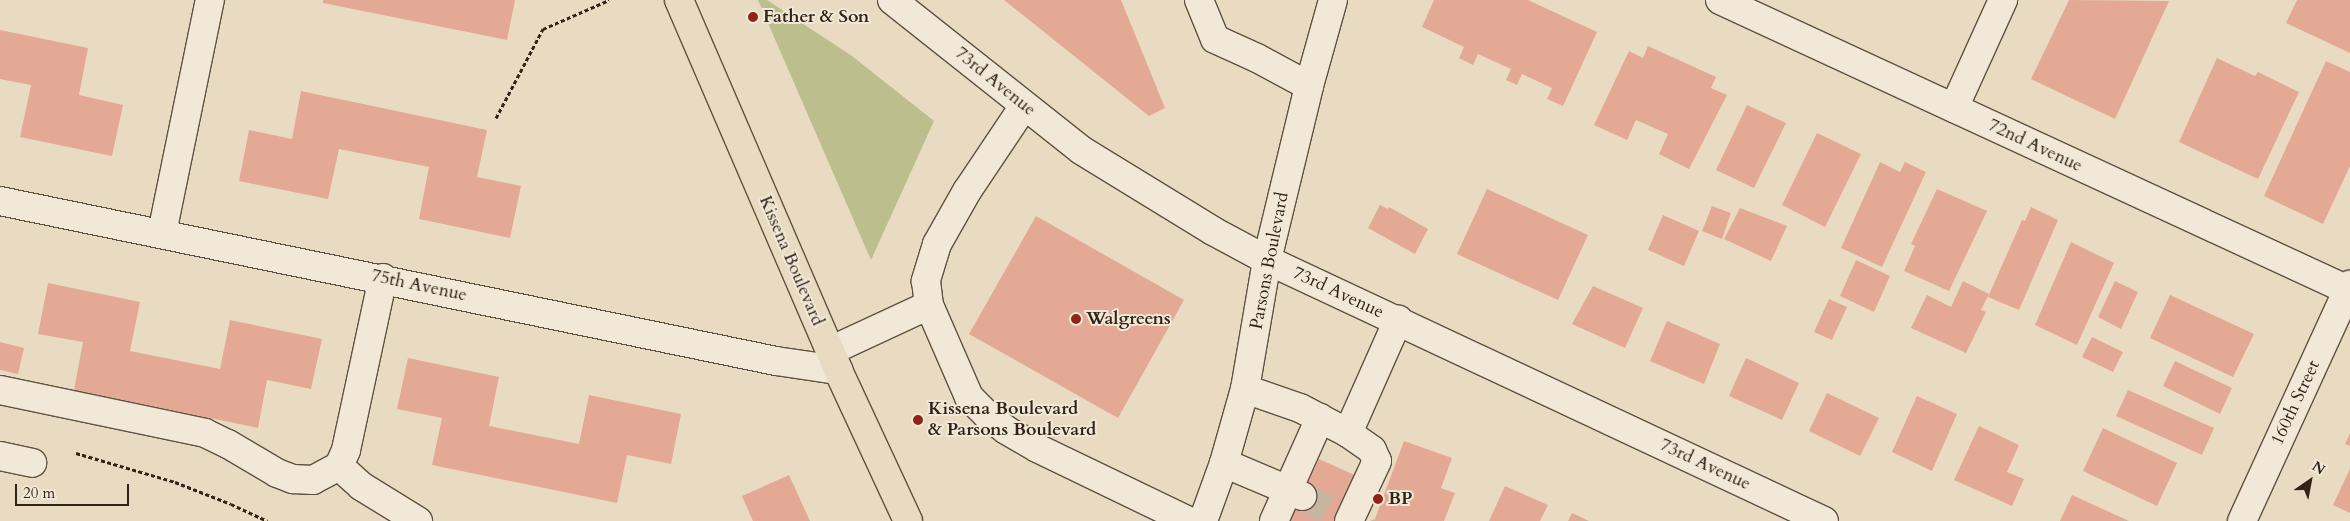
<!DOCTYPE html>
<html>
<head>
<meta charset="utf-8">
<style>
  body { margin:0 }
  #map { position:relative; width:2350px; height:521px; overflow:hidden; background:#e9dbc1; font-family:Cardo,serif }
  div>[style] { position:absolute }
  .green>* { inset:0; background:#bcbe8e }
  .building>* { inset:0; background:#e4a995 }
  .minor-tunnel>* { height:28px; margin-top:-14px; transform-origin:0; background:repeating-linear-gradient(90deg,#c4b69f 0 28px,transparent 0 42px) }
  .path>* { height:3px; margin-top:-1.5px; transform-origin:0; background:repeating-linear-gradient(90deg,#312318 0 4px,transparent 0 6.5px) }
  .roads { filter:drop-shadow(1px 0 #5f5142) drop-shadow(-1px 0 #5f5142) drop-shadow(0 1px #5f5142) drop-shadow(0 -1px #5f5142) }
  .minor>* { height:28px; margin:-14px; padding:0 14px; transform-origin:14px; border-radius:14px; background:#f1e8d7 }
  .major>* { height:28px; margin:-14px; padding:0 14px; transform-origin:14px; border-radius:14px; background:#e9dbc1 }
  .dots>* { width:14px; height:14px; translate:-50% -50%; box-sizing:border-box; border:2px solid #f1e8d7; border-radius:50% }
  span { translate:-50% -50%; white-space:nowrap; text-align:center; line-height:1.15; -webkit-text-stroke:4px #f1e8d7; paint-order:stroke }
  .poi-label { font-size:18px; color:#312318; font-weight:700 }
  .left { translate:0 -50%; text-align:left }
  .street-label { font-size:18px; color:#312318 }
  .north { position:absolute; left:2285px; top:456px; width:50px; height:50px; -webkit-text-stroke:4px #f1e8d7; paint-order:stroke; rotate:33deg; font-size:14px; font-weight:700; line-height:20px; text-align:center; color:#312318 }
  .north::after { content:''; display:block; margin:auto; width:18px; height:22px; background:#312318; clip-path:polygon(50% 0,100% 100%,50% 72%,0 100%) }
  .scale { position:absolute; left:15px; top:484px; width:114px; height:22px; box-sizing:border-box; border:2px solid #312318; border-top:0; padding-left:6px; font-size:15px; line-height:18px; white-space:nowrap; color:#312318; -webkit-text-stroke:4px #f1e8d7; paint-order:stroke }
</style>
</head>
<body>
<div id="map">
  <div class="green">
    <i style="clip-path:polygon(758px 0,767px 0,852px 56px,934px 121px,871px 260px)"></i>
  </div>
  <div class="building">
    <i style="clip-path:polygon(323px 0,515px 0,507px 40px,323px 3px)"></i>
    <i style="clip-path:polygon(1004px 0,1121px 0,1165px 108px,1149px 116px)"></i>
    <i style="clip-path:polygon(1434px 0,1528px 0,1597px 32px,1563px 106px,1547px 99px,1552px 88px,1522px 74px,1517px 85px,1506px 80px,1511px 69px,1478px 54px,1473px 65px,1459px 58px,1464px 47px,1422px 27px)"></i>
    <i style="clip-path:polygon(2069px 0,2169px 1px,2115px 119px,2031px 79px)"></i>
    <i style="clip-path:polygon(2297px 0,2350px 0,2350px 53px,2286px 23px)"></i>
    <i style="clip-path:polygon(0 30px,88px 48px,79px 95px,123px 105px,112px 156px,20px 137px,31px 85px,0 79px)"></i>
    <i style="clip-path:polygon(1648px 46px,1716px 77px,1711px 88px,1727px 95px,1689px 169px,1659px 154px,1668px 134px,1636px 120px,1627px 140px,1594px 125px,1629px 51px,1643px 58px)"></i>
    <i style="clip-path:polygon(2217px 58px,2255px 76px,2258px 72px,2299px 92px,2258px 179px,2179px 142px)"></i>
    <i style="clip-path:polygon(2326px 61px,2350px 72px,2350px 166px,2323px 224px,2264px 196px)"></i>
    <i style="clip-path:polygon(301px 91px,487px 130px,477px 177px,521px 186px,510px 238px,419px 219px,429px 167px,339px 149px,328px 199px,239px 181px,249px 130px,292px 139px)"></i>
    <i style="clip-path:polygon(1747px 105px,1786px 123px,1754px 188px,1716px 170px)"></i>
    <i style="clip-path:polygon(1817px 133px,1861px 154px,1825px 227px,1782px 205px)"></i>
    <i style="clip-path:polygon(1880px 162px,1900px 172px,1905px 162px,1926px 172px,1882px 267px,1841px 248px)"></i>
    <i style="clip-path:polygon(1487px 189px,1588px 235px,1558px 300px,1457px 254px)"></i>
    <i style="clip-path:polygon(1937px 189px,1987px 211px,1949px 291px,1904px 271px,1915px 246px,1911px 244px)"></i>
    <i style="clip-path:polygon(1380px 205px,1388px 209px,1389px 207px,1428px 229px,1415px 254px,1368px 228px)"></i>
    <i style="clip-path:polygon(1712px 206px,1731px 213px,1722px 239px,1702px 231px)"></i>
    <i style="clip-path:polygon(2031px 207px,2058px 220px,2019px 310px,1988px 297px,2022px 220px,2025px 221px)"></i>
    <i style="clip-path:polygon(1740px 208px,1787px 226px,1771px 261px,1724px 239px)"></i>
    <i style="clip-path:polygon(1663px 215px,1699px 231px,1684px 266px,1648px 250px)"></i>
    <i style="clip-path:polygon(1036px 216px,1184px 300px,1118px 418px,969px 334px)"></i>
    <i style="clip-path:polygon(2071px 242px,2114px 263px,2077px 345px,2035px 325px)"></i>
    <i style="clip-path:polygon(1856px 260px,1890px 276px,1874px 312px,1840px 296px)"></i>
    <i style="clip-path:polygon(1963px 281px,1989px 294px,1981px 310px,1986px 312px,1966px 353px,1911px 328px,1927px 295px,1951px 307px)"></i>
    <i style="clip-path:polygon(2115px 281px,2138px 292px,2121px 329px,2098px 317px)"></i>
    <i style="clip-path:polygon(48px 283px,140px 302px,130px 351px,220px 369px,230px 320px,322px 339px,311px 389px,267px 380px,258px 428px,74px 390px,83px 342px,38px 334px)"></i>
    <i style="clip-path:polygon(1593px 286px,1643px 308px,1625px 348px,1572px 324px)"></i>
    <i style="clip-path:polygon(2170px 295px,2254px 334px,2233px 377px,2150px 338px)"></i>
    <i style="clip-path:polygon(1829px 299px,1847px 307px,1832px 340px,1814px 332px)"></i>
    <i style="clip-path:polygon(1667px 321px,1720px 344px,1704px 384px,1650px 361px)"></i>
    <i style="clip-path:polygon(2092px 337px,2123px 352px,2113px 372px,2082px 357px)"></i>
    <i style="clip-path:polygon(0 342px,24px 348px,18px 374px,0 370px)"></i>
    <i style="clip-path:polygon(408px 358px,499px 377px,489px 426px,579px 444px,589px 395px,681px 414px,671px 464px,627px 455px,617px 503px,432px 465px,442px 418px,397px 409px)"></i>
    <i style="clip-path:polygon(1746px 358px,1799px 383px,1782px 420px,1729px 396px)"></i>
    <i style="clip-path:polygon(2175px 361px,2232px 388px,2220px 414px,2163px 386px)"></i>
    <i style="clip-path:polygon(2128px 390px,2214px 428px,2202px 455px,2116px 416px)"></i>
    <i style="clip-path:polygon(1827px 393px,1879px 418px,1860px 456px,1809px 431px)"></i>
    <i style="clip-path:polygon(1917px 396px,1957px 414px,1932px 471px,1892px 452px)"></i>
    <i style="clip-path:polygon(1979px 426px,2019px 445px,2007px 472px,2024px 479px,2012px 506px,1954px 480px)"></i>
    <i style="clip-path:polygon(2103px 428px,2177px 463px,2157px 506px,2083px 471px)"></i>
    <i style="clip-path:polygon(2350px 433px,2350px 446px,2345px 444px)"></i>
    <i style="clip-path:polygon(1404px 441px,1452px 458px,1441px 488px,1455px 493px,1444px 521px,1370px 521px,1375px 519px)"></i>
    <i style="clip-path:polygon(1319px 459px,1359px 477px,1338px 521px,1290px 521px)"></i>
    <i style="clip-path:polygon(2350px 469px,2350px 513px,2333px 505px)"></i>
    <i style="clip-path:polygon(789px 475px,810px 521px,753px 521px,742px 496px)"></i>
    <i style="clip-path:polygon(1505px 486px,1548px 505px,1540px 521px,1489px 521px)"></i>
    <i style="clip-path:polygon(2072px 495px,2129px 521px,2060px 521px)"></i>
    <i style="clip-path:polygon(1572px 513px,1589px 521px,1568px 521px)"></i>
  </div>
  <div class="minor-tunnel">
    <i style="left:1302px;top:496px;width:44px;rotate:27.1deg"></i>
  </div>
  <div class="path">
    <i style="left:496px;top:118px;width:101px;rotate:-62.2deg"></i>
    <i style="left:543px;top:29px;width:72px;rotate:-23.7deg"></i>
    <i style="left:76px;top:453px;width:103px;rotate:16.3deg"></i>
    <i style="left:175px;top:482px;width:60px;rotate:21.4deg"></i>
    <i style="left:231px;top:504px;width:40px;rotate:25deg"></i>
  </div>
  <div class="roads">
    <div class="minor">
      <i style="left:892px;top:0;width:241px;rotate:38.4deg"></i>
      <i style="left:1081px;top:150px;width:155px;rotate:31.5deg"></i>
      <i style="left:1213px;top:231px;width:61px;rotate:28.2deg"></i>
      <i style="left:1267px;top:260px;width:615px;rotate:25.11deg"></i>
      <i style="left:1199px;top:0;width:42px;rotate:67.7deg"></i>
      <i style="left:1215px;top:39px;width:46px;rotate:24.3deg"></i>
      <i style="left:1257px;top:58px;width:59px;rotate:28.3deg"></i>
      <i style="left:1720px;top:0;width:694px;rotate:24.79deg"></i>
      <i style="left:1024px;top:106px;width:102px;rotate:123.8deg"></i>
      <i style="left:967px;top:191px;width:61px;rotate:119.5deg"></i>
      <i style="left:937px;top:244px;width:39px;rotate:107deg"></i>
      <i style="left:926px;top:281px;width:24px;rotate:83deg"></i>
      <i style="left:929px;top:305px;width:100px;rotate:66.5deg"></i>
      <i style="left:969px;top:397px;width:25px;rotate:45deg"></i>
      <i style="left:987px;top:415px;width:24px;rotate:38deg"></i>
      <i style="left:1006px;top:430px;width:36px;rotate:30deg"></i>
      <i style="left:1037px;top:448px;width:169px;rotate:25.7deg"></i>
      <i style="left:1954px;top:108px;width:119px;rotate:-65.6deg"></i>
      <i style="left:0;top:201px;width:792px;rotate:11.65deg"></i>
      <i style="left:776px;top:361px;width:63px;rotate:8.3deg"></i>
      <i style="left:162px;top:233px;width:238px;rotate:-78.4deg"></i>
      <i style="left:830px;top:351px;width:109px;rotate:-24.9deg"></i>
      <i style="left:1245px;top:389px;width:58px;rotate:19.1deg"></i>
      <i style="left:1300px;top:408px;width:54px;rotate:27.5deg"></i>
      <i style="left:1348px;top:433px;width:124px;rotate:-66.1deg"></i>
      <i style="left:0;top:390px;width:209px;rotate:11.8deg"></i>
      <i style="left:205px;top:433px;width:25px;rotate:26deg"></i>
      <i style="left:228px;top:444px;width:57px;rotate:30.6deg"></i>
      <i style="left:277px;top:473px;width:17px;rotate:21deg"></i>
      <i style="left:293px;top:479px;width:20px;rotate:3deg"></i>
      <i style="left:313px;top:480px;width:30px;rotate:-28deg"></i>
      <i style="left:339px;top:466px;width:17px;rotate:-66deg"></i>
      <i style="left:346px;top:450px;width:176px;rotate:-77.9deg"></i>
      <i style="left:1348px;top:433px;width:29px;rotate:35deg"></i>
      <i style="left:1372px;top:450px;width:12px;rotate:66deg"></i>
      <i style="left:1377px;top:461px;width:66px;rotate:115deg"></i>
      <i style="left:0;top:456px;width:33px;rotate:12deg"></i>
      <i style="left:1224px;top:463px;width:85px;rotate:22.9deg"></i>
      <i style="left:339px;top:466px;width:30px;rotate:42deg"></i>
      <i style="left:361px;top:486px;width:67px;rotate:31.6deg"></i>
      <i style="left:1203px;top:521px;width:62px;rotate:-70.1deg"></i>
      <i style="left:1224px;top:463px;width:77px;rotate:-74.2deg"></i>
      <i style="left:1245px;top:389px;width:131px;rotate:-80.3deg"></i>
      <i style="left:1267px;top:260px;width:179px;rotate:-76.4deg"></i>
      <i style="left:1309px;top:86px;width:89px;rotate:-74.4deg"></i>
      <i style="left:1274px;top:521px;width:113px;rotate:-65.9deg"></i>
      <i style="left:2242px;top:521px;width:260px;rotate:-65.4deg"></i>
    </div>
    <div class="major">
      <i style="left:679px;top:0;width:403px;rotate:66.7deg"></i>
      <i style="left:838px;top:370px;width:166px;rotate:65.1deg"></i>
    </div>
  </div>
  <div class="dots">
    <i style="left:753px;top:17px;background:#8f2418"></i>
    <i style="left:1076px;top:319px;background:#8f2418"></i>
    <i style="left:918px;top:420px;background:#8f2418"></i>
    <i style="left:1378px;top:499px;background:#8f2418"></i>
  </div>
  <div class="poi-label">
    <span class="left" style="left:763px;top:17px">Father &amp; Son</span>
    <span class="left" style="left:1086px;top:319px">Walgreens</span>
    <span class="left" style="left:928px;top:420px">Kissena Boulevard<br>&amp; Parsons Boulevard</span>
    <span class="left" style="left:1388px;top:499px">BP</span>
  </div>
  <div class="street-label">
    <span style="left:995px;top:82px;rotate:39deg">73rd Avenue</span>
    <span style="left:2035px;top:146px;rotate:25deg">72nd Avenue</span>
    <span style="left:791px;top:261px;rotate:67deg">Kissena Boulevard</span>
    <span style="left:1270px;top:261px;rotate:-79deg">Parsons Boulevard</span>
    <span style="left:419px;top:286px;rotate:12deg">75th Avenue</span>
    <span style="left:1338px;top:293px;rotate:25deg">73rd Avenue</span>
    <span style="left:2296px;top:403px;rotate:-65deg">160th Street</span>
    <span style="left:1705px;top:465px;rotate:25deg">73rd Avenue</span>
  </div>
  <div class="north">N</div>
  <div class="scale">20 m</div>
</div>
</body>
</html>
